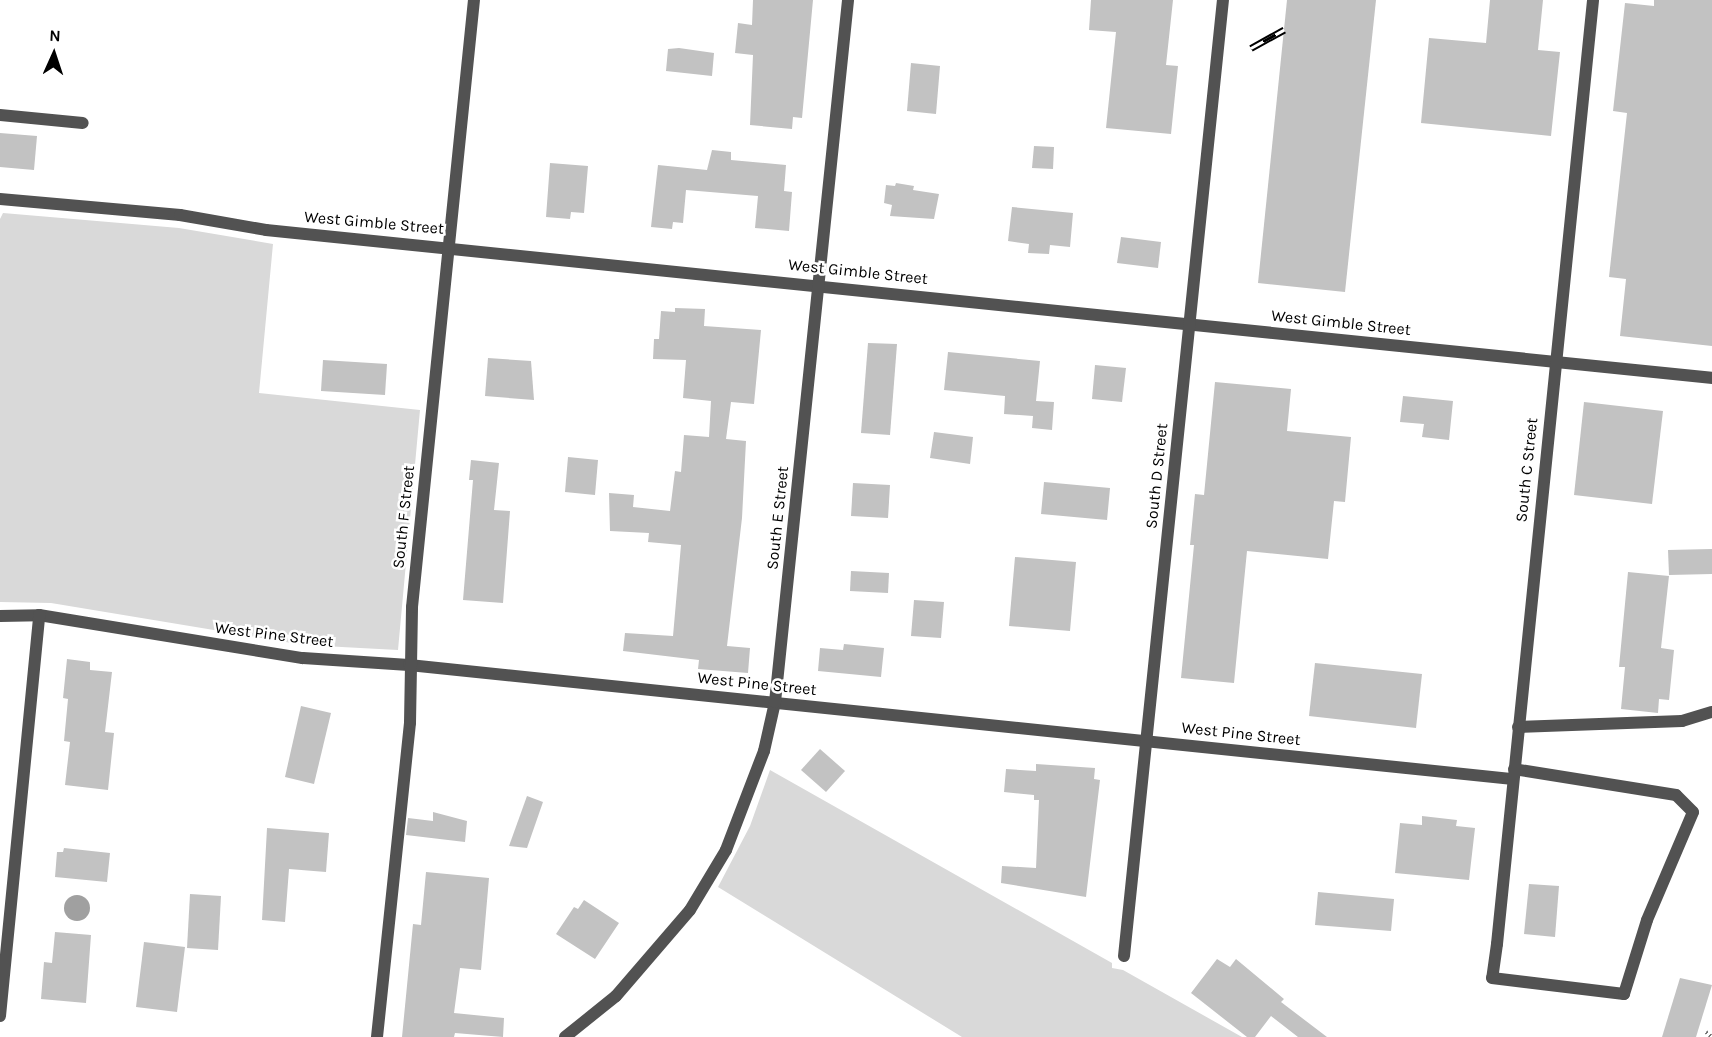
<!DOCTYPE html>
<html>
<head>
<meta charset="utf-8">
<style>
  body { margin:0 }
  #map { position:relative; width:1712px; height:1037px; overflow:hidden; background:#fff; font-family:Karla,sans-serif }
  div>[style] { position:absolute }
  .green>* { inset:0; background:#d9d9d9 }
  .water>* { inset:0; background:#a0a0a0 }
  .round { border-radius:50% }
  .building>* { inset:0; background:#c2c2c2 }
  .path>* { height:4px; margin-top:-2px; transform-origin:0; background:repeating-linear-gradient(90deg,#747474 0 1.5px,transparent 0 4.5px) }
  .service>* { height:12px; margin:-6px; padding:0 6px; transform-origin:6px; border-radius:6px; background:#525252 }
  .minor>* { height:12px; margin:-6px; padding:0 6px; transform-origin:6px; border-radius:6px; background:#525252 }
  .tertiary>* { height:12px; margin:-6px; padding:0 6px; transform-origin:6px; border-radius:6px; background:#525252 }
  .rail>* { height:7px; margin-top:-3.5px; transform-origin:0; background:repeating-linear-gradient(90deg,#fff 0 14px,#000 0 28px); box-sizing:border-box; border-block:2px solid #000 }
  span { translate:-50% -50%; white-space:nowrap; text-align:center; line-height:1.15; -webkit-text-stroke:5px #fff; paint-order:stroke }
  .street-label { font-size:16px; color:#000 }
  .north { position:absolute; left:24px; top:24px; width:60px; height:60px; -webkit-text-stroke:4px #fff; paint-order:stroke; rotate:3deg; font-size:16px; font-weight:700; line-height:24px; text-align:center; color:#000 }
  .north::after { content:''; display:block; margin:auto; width:21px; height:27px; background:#000; clip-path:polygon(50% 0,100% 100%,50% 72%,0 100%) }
</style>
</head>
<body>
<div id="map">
  <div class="green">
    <i style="clip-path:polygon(3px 213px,179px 228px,273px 244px,259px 393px,420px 410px,398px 650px,304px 645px,51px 603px,0 602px,0 219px)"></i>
    <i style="clip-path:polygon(770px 770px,1112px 963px,1112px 968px,1123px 970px,1242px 1037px,962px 1037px,718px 887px,750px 826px)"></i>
  </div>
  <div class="water">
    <i class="round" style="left:64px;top:895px;width:26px;height:26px"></i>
  </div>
  <div class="building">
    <i style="clip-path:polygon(753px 0,813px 0,802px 118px,793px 117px,792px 129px,750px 125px,753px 55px,735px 53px,738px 23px,752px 25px)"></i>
    <i style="clip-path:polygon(1091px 0,1173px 0,1166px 65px,1178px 66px,1171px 134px,1106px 128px,1116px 32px,1089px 30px)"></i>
    <i style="clip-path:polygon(1287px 0,1376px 0,1345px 292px,1258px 283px)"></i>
    <i style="clip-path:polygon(1490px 0,1543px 0,1538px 50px,1560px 52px,1551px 136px,1421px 123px,1429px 38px,1486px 43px)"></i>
    <i style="clip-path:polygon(1654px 0,1712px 0,1712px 346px,1620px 336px,1626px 279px,1609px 277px,1627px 113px,1613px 111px,1625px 3px,1654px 6px)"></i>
    <i style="clip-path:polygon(679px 48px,714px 53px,712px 76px,666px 71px,668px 49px)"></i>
    <i style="clip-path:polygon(911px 63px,940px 66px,936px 114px,907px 111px)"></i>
    <i style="clip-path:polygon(0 133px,37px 136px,34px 170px,0 167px)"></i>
    <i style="clip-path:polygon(1034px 146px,1054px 147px,1053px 169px,1032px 168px)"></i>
    <i style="clip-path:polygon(712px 150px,731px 152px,731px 160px,786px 165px,784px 191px,792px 192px,789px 231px,755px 228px,758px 196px,686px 190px,683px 223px,673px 222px,672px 229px,651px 227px,658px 165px,707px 170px)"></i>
    <i style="clip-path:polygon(550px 163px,588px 166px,584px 213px,571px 212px,570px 219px,546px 217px)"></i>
    <i style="clip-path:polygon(896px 183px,914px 186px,913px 190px,939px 194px,934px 219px,890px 216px,892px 205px,884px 203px,886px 185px,895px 186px)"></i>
    <i style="clip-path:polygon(1012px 207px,1073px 213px,1070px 247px,1050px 245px,1049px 254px,1028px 253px,1029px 244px,1008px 241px)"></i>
    <i style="clip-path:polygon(1121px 237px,1161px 242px,1158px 268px,1117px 263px)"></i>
    <i style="clip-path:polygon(675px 308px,705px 309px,704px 326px,761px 330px,754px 404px,731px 402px,726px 439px,746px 441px,742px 518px,727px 646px,750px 648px,748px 673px,698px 669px,699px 660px,623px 651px,625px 633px,673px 636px,681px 545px,648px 542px,649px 533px,610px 531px,609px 493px,634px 495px,633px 507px,670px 511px,675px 471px,681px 472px,684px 435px,709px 437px,711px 401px,683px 398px,686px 360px,653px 359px,654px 339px,659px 339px,661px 311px,675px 312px)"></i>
    <i style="clip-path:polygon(868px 343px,897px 344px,890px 435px,861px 433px)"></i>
    <i style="clip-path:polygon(948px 352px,1040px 361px,1036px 401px,1054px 402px,1052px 430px,1032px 428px,1033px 416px,1004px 414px,1005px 396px,944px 390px)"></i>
    <i style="clip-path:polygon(488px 358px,531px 361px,534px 400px,485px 396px)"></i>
    <i style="clip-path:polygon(323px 360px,387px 364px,385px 395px,321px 391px)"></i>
    <i style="clip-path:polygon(1095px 365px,1126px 368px,1122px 402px,1092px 399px)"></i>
    <i style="clip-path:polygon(1215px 382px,1291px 389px,1287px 431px,1351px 437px,1345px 502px,1334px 501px,1328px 559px,1247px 551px,1234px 683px,1181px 678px,1194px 545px,1190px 545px,1195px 494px,1204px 495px)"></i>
    <i style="clip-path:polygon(1403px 396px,1453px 401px,1449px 440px,1422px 437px,1424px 424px,1400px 422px)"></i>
    <i style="clip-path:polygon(1584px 402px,1663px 411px,1652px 504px,1574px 495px)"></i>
    <i style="clip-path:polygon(934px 432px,973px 437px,970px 464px,930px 458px)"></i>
    <i style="clip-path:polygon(568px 457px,598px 460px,595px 495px,565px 492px)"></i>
    <i style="clip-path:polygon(471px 460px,499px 463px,494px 510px,510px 511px,503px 603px,463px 600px,473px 480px,469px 480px)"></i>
    <i style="clip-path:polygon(1044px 482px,1110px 488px,1107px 520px,1041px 514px)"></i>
    <i style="clip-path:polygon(853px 483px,890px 485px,888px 518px,851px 516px)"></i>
    <i style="clip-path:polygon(1712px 549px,1712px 574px,1669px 575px,1668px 550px)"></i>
    <i style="clip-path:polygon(1015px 557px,1076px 562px,1070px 631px,1009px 626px)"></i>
    <i style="clip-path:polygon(851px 571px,889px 573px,888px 593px,850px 591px)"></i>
    <i style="clip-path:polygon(1628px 572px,1669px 576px,1661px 648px,1674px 650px,1669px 700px,1659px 699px,1658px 713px,1621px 709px,1625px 667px,1619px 667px)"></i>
    <i style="clip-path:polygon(914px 600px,944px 602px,941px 638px,911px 636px)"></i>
    <i style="clip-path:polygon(844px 644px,884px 648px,881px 677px,818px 671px,820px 648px,843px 650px)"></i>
    <i style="clip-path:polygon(67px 659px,90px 662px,90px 670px,112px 672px,105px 732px,114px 733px,108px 790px,65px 785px,70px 742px,64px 741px,68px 699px,63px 698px)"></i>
    <i style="clip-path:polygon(1315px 663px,1422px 674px,1416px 728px,1309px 716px)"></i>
    <i style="clip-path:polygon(301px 706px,331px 713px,314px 784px,285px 777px)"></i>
    <i style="clip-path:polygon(820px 749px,845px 771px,826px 792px,801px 770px)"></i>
    <i style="clip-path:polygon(1036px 764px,1095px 768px,1094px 779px,1100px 780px,1086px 897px,1001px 883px,1002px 866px,1036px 868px,1039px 800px,1034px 800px,1034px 795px,1004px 792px,1006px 769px,1036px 771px)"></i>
    <i style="clip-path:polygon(527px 796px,543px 802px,527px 848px,509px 846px)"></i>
    <i style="clip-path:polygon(433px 812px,467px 821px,465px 842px,406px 835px,408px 818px,433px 821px)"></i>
    <i style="clip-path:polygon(1422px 816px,1457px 820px,1456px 826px,1475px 828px,1469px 880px,1395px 873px,1400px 823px,1422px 825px)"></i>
    <i style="clip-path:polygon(267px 828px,329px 833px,326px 872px,289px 869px,285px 922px,262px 920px)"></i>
    <i style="clip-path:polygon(64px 848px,110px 853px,107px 882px,55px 877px,57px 852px,63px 852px)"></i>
    <i style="clip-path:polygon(426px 872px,489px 878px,481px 970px,460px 968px,454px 1013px,504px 1018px,503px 1037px,455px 1033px,454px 1037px,402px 1037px,413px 924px,421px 925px)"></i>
    <i style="clip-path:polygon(1529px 884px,1559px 886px,1555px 937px,1524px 934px)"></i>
    <i style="clip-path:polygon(1318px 892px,1394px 899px,1391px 931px,1315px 925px)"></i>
    <i style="clip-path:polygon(190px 894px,221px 896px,218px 950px,187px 948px)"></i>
    <i style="clip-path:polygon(584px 900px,619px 923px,595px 959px,556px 934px,574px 907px,578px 909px)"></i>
    <i style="clip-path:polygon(55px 932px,91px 935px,86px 1003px,41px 999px,44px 962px,52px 963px)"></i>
    <i style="clip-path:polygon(144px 942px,185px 947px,177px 1012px,136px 1007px)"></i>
    <i style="clip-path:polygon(1217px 959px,1230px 967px,1236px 959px,1284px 999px,1281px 1002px,1327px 1037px,1298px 1037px,1271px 1016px,1255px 1037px,1247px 1037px,1191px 993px)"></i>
    <i style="clip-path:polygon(1680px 978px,1712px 985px,1696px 1037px,1662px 1037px)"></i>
  </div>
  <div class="path">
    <i style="left:1706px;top:1032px;width:8px;rotate:40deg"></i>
  </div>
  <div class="service">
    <i style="left:0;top:115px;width:83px;rotate:5.5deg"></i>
    <i style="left:1518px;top:727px;width:164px;rotate:-2.1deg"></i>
    <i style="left:1682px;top:721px;width:31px;rotate:-17deg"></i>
    <i style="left:1497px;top:944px;width:34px;rotate:98deg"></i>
    <i style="left:1492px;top:978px;width:133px;rotate:6.9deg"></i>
    <i style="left:1624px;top:994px;width:77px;rotate:-72.7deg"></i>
    <i style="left:1647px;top:920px;width:117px;rotate:-66.9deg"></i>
    <i style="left:1693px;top:812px;width:24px;rotate:-135deg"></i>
    <i style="left:1676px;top:795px;width:164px;rotate:-170.9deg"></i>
  </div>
  <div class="minor">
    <i style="left:0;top:199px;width:181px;rotate:5.1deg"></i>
    <i style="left:180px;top:215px;width:87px;rotate:9.9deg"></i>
    <i style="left:266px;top:230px;width:1454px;rotate:5.84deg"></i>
    <i style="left:0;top:616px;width:39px;rotate:-1deg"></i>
    <i style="left:39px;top:615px;width:267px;rotate:9.3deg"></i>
    <i style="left:303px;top:658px;width:106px;rotate:3.8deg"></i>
    <i style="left:409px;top:665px;width:1110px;rotate:5.9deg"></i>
    <i style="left:1497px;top:944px;width:949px;rotate:-84.19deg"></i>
    <i style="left:0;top:1016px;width:403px;rotate:-84.4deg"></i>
    <i style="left:377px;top:1037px;width:316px;rotate:-84deg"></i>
    <i style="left:410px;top:723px;width:116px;rotate:-89deg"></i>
    <i style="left:412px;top:607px;width:610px;rotate:-84.17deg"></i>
  </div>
  <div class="tertiary">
    <i style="left:1124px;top:956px;width:961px;rotate:-84.09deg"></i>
    <i style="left:565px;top:1037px;width:65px;rotate:-38.8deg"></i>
    <i style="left:616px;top:996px;width:113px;rotate:-49.3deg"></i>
    <i style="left:690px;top:910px;width:70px;rotate:-59deg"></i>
    <i style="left:726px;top:850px;width:106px;rotate:-69deg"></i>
    <i style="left:764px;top:751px;width:50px;rotate:-77.3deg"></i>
    <i style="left:775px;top:702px;width:706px;rotate:-84.06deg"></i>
  </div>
  <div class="rail">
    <i style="left:1251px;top:48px;width:38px;rotate:-29deg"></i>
  </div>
  <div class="street-label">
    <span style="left:374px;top:223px;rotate:5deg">West Gimble Street</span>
    <span style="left:858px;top:272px;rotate:6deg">West Gimble Street</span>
    <span style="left:1341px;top:323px;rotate:6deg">West Gimble Street</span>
    <span style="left:1527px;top:470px;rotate:-84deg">South C Street</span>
    <span style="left:1157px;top:476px;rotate:-84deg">South D Street</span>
    <span style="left:404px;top:517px;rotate:-84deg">South F Street</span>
    <span style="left:778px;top:518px;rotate:-84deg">South E Street</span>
    <span style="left:274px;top:635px;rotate:7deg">West Pine Street</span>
    <span style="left:757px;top:684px;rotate:6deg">West Pine Street</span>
    <span style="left:1241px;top:734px;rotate:6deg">West Pine Street</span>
  </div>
  <div class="north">N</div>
</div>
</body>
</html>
